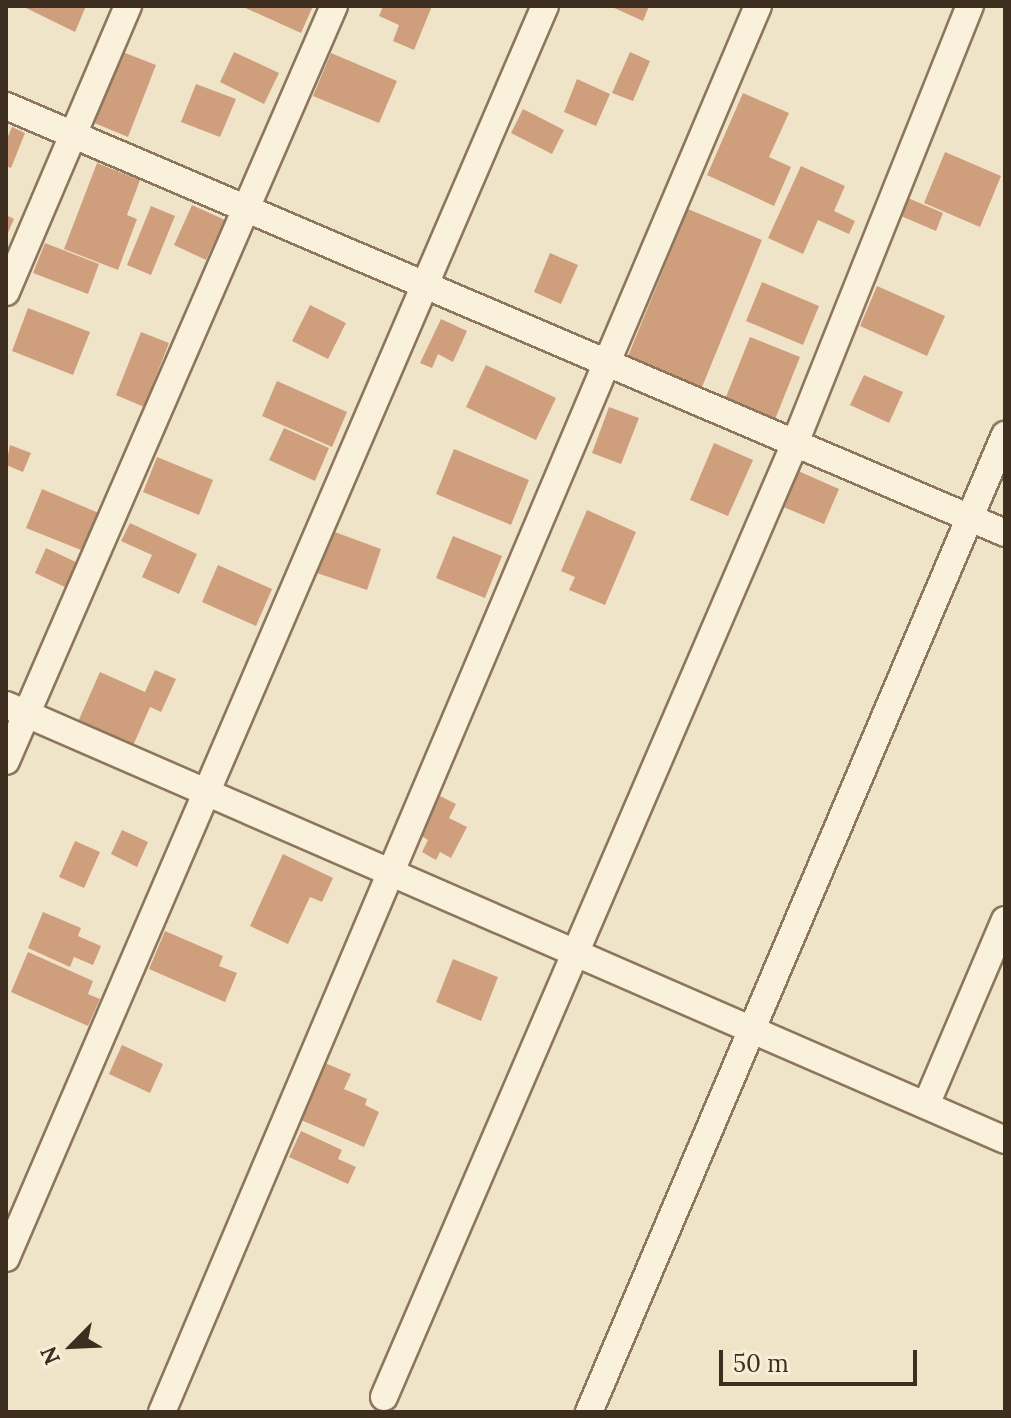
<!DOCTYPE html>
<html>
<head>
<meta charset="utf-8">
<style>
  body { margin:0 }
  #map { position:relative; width:1011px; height:1418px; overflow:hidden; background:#f0e4c8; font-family:Lora,serif }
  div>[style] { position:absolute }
  .building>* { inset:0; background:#cf9f7d }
  .roads { filter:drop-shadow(2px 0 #8d765c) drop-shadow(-2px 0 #8d765c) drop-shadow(0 2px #8d765c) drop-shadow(0 -2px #8d765c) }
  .minor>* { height:26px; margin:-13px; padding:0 13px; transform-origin:13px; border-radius:13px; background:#faf1dc }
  span { translate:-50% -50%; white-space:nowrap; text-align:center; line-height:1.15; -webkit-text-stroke:6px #f7eed8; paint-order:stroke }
  .frame { position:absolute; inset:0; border:8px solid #3d2e20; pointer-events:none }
  .north { position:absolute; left:32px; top:1306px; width:80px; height:80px; -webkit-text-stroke:6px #f7eed8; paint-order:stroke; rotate:246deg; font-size:22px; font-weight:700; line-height:32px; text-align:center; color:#3d2e20 }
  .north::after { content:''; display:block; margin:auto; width:28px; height:36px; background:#3d2e20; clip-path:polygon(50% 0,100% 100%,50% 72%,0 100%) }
  .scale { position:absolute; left:719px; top:1350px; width:198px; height:36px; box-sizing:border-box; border:4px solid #3d2e20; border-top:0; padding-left:10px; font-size:24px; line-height:28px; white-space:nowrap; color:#3d2e20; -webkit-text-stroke:6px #f7eed8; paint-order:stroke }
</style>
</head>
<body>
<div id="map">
  <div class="building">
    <i style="clip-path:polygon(22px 6px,86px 6px,75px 32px)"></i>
    <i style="clip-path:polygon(241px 6px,313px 6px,301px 33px)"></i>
    <i style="clip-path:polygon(383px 6px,432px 6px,414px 50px,393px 41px,399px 25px,379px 16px)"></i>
    <i style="clip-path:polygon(610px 6px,649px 6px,643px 21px)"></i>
    <i style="clip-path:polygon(120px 51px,156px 65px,128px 137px,92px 122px)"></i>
    <i style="clip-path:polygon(234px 52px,279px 73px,264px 104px,220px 82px)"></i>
    <i style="clip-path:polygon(630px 52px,650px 61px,633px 101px,612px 93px)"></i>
    <i style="clip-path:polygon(331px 53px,397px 81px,379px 123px,313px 96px)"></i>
    <i style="clip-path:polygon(577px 79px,610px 94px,596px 126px,564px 112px)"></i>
    <i style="clip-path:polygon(196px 84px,236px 99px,220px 137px,181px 122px)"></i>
    <i style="clip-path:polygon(743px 93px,789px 113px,769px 157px,791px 167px,774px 206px,707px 175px)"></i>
    <i style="clip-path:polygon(523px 109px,564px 130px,552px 154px,511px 133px)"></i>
    <i style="clip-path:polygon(12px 127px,25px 133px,11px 168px,6px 166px,6px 141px)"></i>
    <i style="clip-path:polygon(945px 152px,1001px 176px,980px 227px,924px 203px)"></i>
    <i style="clip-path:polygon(97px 163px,140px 180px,127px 215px,137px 219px,118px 270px,64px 249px)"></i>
    <i style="clip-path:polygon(801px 166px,845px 186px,834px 211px,855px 221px,849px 234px,818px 220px,803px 254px,768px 238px)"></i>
    <i style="clip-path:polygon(908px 198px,943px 213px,936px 231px,901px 216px)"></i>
    <i style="clip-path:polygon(192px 205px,225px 220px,206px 260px,174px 245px)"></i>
    <i style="clip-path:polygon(151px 206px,175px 216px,151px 275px,127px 265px)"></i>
    <i style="clip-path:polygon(688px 209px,762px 240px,700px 392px,626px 361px)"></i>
    <i style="clip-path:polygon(6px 215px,14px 219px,6px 237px)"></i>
    <i style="clip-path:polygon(45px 243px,99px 264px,88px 294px,33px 273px)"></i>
    <i style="clip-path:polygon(550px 253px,578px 265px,561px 304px,534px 292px)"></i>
    <i style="clip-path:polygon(762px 282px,819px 306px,803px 345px,746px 321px)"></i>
    <i style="clip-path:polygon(877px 286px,945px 316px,927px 356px,860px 326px)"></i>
    <i style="clip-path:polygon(310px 305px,346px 323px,328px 359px,292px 341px)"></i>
    <i style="clip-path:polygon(28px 308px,90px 332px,73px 375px,12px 351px)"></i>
    <i style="clip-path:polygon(441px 319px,467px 331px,453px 362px,438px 354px,432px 368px,420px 363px)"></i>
    <i style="clip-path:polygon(141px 332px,169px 343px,144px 407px,116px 395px)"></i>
    <i style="clip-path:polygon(750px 337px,800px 357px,774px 422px,724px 402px)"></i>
    <i style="clip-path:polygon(486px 365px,556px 398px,536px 440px,466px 407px)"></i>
    <i style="clip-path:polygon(864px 375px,903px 392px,889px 423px,850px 405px)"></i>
    <i style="clip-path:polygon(277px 381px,347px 412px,332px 447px,262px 416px)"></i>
    <i style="clip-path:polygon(609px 407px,639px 418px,621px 464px,592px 453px)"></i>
    <i style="clip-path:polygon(284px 428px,329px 448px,315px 481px,269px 460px)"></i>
    <i style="clip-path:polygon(714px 443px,753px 460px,728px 516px,690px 500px)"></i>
    <i style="clip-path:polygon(10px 445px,31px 453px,23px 472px,6px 465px)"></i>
    <i style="clip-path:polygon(454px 449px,529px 480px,511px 525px,436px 494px)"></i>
    <i style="clip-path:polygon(157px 457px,213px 480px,199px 515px,143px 492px)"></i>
    <i style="clip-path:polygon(796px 470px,839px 489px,824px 524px,781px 506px)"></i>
    <i style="clip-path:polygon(42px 489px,101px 514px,86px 552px,26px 528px)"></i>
    <i style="clip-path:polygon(587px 510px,636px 532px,605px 605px,569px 590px,575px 577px,561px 571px)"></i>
    <i style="clip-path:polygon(130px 523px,197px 554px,179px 594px,142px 577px,152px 555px,121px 541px)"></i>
    <i style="clip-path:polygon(332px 531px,381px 549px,367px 590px,317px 573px)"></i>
    <i style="clip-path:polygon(453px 536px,502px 556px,485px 598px,436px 578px)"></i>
    <i style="clip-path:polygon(46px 548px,78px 563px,67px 588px,35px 573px)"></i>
    <i style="clip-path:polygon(218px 565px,272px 589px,256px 626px,202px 602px)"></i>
    <i style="clip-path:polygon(155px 670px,176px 679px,161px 712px,150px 707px,132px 748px,77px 724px,100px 672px,145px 692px)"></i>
    <i style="clip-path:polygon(436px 794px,456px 804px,449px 818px,467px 827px,451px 858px,440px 852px,436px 860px,422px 852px,428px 840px,415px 832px)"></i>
    <i style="clip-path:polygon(122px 830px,148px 842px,137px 867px,111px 854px)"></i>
    <i style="clip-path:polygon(75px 841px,100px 852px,84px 888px,59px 877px)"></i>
    <i style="clip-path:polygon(283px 854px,333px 878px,322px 902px,310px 897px,288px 944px,250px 926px)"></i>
    <i style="clip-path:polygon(43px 912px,81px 928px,78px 936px,101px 946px,93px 965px,74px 957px,70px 967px,28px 948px)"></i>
    <i style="clip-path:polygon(165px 931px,223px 956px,219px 966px,237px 973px,225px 1002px,149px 969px)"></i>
    <i style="clip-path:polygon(28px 952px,93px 981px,88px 994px,100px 999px,88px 1026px,11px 992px)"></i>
    <i style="clip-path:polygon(453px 959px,498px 977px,481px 1021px,436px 1002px)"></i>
    <i style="clip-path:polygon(122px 1045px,163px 1064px,150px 1093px,109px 1074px)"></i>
    <i style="clip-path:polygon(318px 1060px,351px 1074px,344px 1089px,367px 1099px,365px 1105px,379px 1112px,364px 1147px,294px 1117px)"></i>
    <i style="clip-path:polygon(301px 1131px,342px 1150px,338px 1159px,356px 1167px,348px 1184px,289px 1157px)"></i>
  </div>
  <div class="roads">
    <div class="minor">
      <i style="left:6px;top:106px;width:1086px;rotate:23.14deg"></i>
      <i style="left:6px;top:292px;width:311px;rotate:-66.9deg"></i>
      <i style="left:6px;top:705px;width:1090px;rotate:23.53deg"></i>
      <i style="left:6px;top:761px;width:823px;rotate:-66.52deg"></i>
      <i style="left:926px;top:1105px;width:201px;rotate:-66.9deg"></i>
      <i style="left:6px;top:1258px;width:1363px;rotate:-66.71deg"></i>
      <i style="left:384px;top:1397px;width:1039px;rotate:-66.69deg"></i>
      <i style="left:795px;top:443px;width:471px;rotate:-68.2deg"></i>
      <i style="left:162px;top:1412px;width:1527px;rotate:-67.03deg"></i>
      <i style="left:589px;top:1412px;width:1062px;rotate:-66.94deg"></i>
    </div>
  </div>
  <div class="frame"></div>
  <div class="north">N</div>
  <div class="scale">50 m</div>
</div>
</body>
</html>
